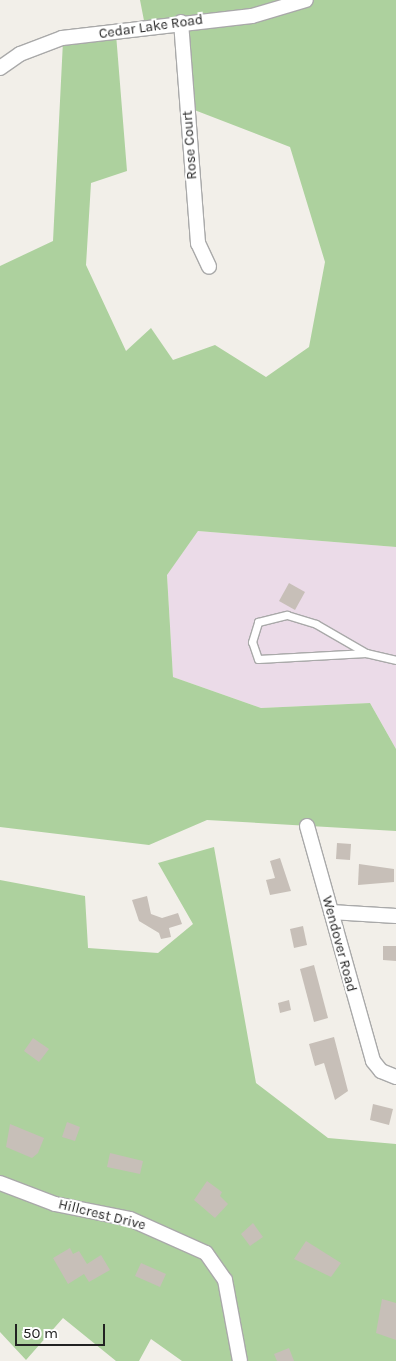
<!DOCTYPE html>
<html>
<head>
<meta charset="utf-8">
<style>
  body { margin:0 }
  #map { position:relative; width:396px; height:1361px; overflow:hidden; background:#f2efe9; font-family:Karla,sans-serif }
  div>[style] { position:absolute }
  .industrial>* { inset:0; background:#ebdbe8 }
  .forest>* { inset:0; background:#add19e }
  .building>* { inset:0; background:#c7bfb8 }
  .roads { filter:drop-shadow(1px 0 #a9a9a9) drop-shadow(-1px 0 #a9a9a9) drop-shadow(0 1px #a9a9a9) drop-shadow(0 -1px #a9a9a9) }
  .lane>* { height:7px; margin:-3.5px; padding:0 3.5px; transform-origin:3.5px; border-radius:3.5px; background:#fff }
  .street>* { height:14px; margin:-7px; padding:0 7px; transform-origin:7px; border-radius:7px; background:#fff }
  span { translate:-50% -50%; white-space:nowrap; text-align:center; line-height:1.15; -webkit-text-stroke:4px #fff; paint-order:stroke }
  .street-label { font-size:14px; color:#222 }
  .scale { position:absolute; left:15px; top:1324px; width:90px; height:22px; box-sizing:border-box; border:2px solid #222; border-top:0; padding-left:6px; font-size:15px; line-height:18px; white-space:nowrap; color:#222; -webkit-text-stroke:4px #fff; paint-order:stroke }
</style>
</head>
<body>
<div id="map">
  <div class="industrial">
    <i style="clip-path:polygon(198px 531px,396px 547px,396px 749px,370px 703px,261px 708px,173px 677px,167px 574px)"></i>
  </div>
  <div class="forest">
    <i style="clip-path:polygon(140px 0,396px 0,396px 547px,198px 531px,167px 575px,173px 677px,261px 708px,370px 703px,396px 749px,396px 831px,207px 820px,149px 845px,0 827px,0 266px,53px 241px,63px 41px,116px 34px,127px 171px,91px 183px,86px 265px,126px 351px,151px 328px,173px 360px,215px 345px,266px 377px,309px 347px,325px 262px,290px 147px,184px 106px,177px 28px,146px 31px)"></i>
    <i style="clip-path:polygon(214px 847px,256px 1083px,328px 1138px,396px 1144px,396px 1361px,182px 1361px,151px 1339px,139px 1361px,116px 1361px,63px 1318px,26px 1360px,0 1332px,0 880px,85px 896px,88px 948px,158px 953px,193px 924px,158px 863px)"></i>
  </div>
  <div class="building">
    <i style="clip-path:polygon(289px 583px,305px 592px,295px 610px,279px 601px)"></i>
    <i style="clip-path:polygon(337px 843px,351px 844px,350px 860px,336px 859px)"></i>
    <i style="clip-path:polygon(280px 858px,291px 891px,270px 895px,266px 880px,275px 878px,270px 861px)"></i>
    <i style="clip-path:polygon(359px 864px,394px 869px,394px 882px,358px 885px)"></i>
    <i style="clip-path:polygon(147px 896px,151px 914px,162px 918px,178px 913px,182px 924px,169px 928px,171px 937px,161px 939px,159px 933px,139px 921px,132px 900px)"></i>
    <i style="clip-path:polygon(303px 926px,307px 945px,294px 948px,290px 929px)"></i>
    <i style="clip-path:polygon(383px 946px,396px 946px,396px 961px,383px 960px)"></i>
    <i style="clip-path:polygon(314px 965px,328px 1018px,314px 1022px,300px 969px)"></i>
    <i style="clip-path:polygon(289px 1000px,291px 1010px,280px 1013px,278px 1003px)"></i>
    <i style="clip-path:polygon(334px 1037px,348px 1091px,335px 1100px,324px 1063px,315px 1066px,309px 1044px)"></i>
    <i style="clip-path:polygon(33px 1038px,49px 1049px,39px 1062px,24px 1051px)"></i>
    <i style="clip-path:polygon(373px 1104px,393px 1109px,389px 1125px,370px 1120px)"></i>
    <i style="clip-path:polygon(67px 1122px,80px 1127px,75px 1141px,62px 1137px)"></i>
    <i style="clip-path:polygon(10px 1124px,44px 1138px,38px 1153px,32px 1158px,6px 1147px)"></i>
    <i style="clip-path:polygon(110px 1153px,143px 1161px,140px 1174px,107px 1167px)"></i>
    <i style="clip-path:polygon(207px 1181px,222px 1192px,220px 1196px,228px 1204px,215px 1218px,194px 1200px)"></i>
    <i style="clip-path:polygon(253px 1223px,263px 1237px,250px 1246px,241px 1234px)"></i>
    <i style="clip-path:polygon(306px 1241px,341px 1263px,331px 1277px,294px 1259px)"></i>
    <i style="clip-path:polygon(70px 1248px,73px 1254px,79px 1251px,87px 1264px,101px 1255px,110px 1270px,89px 1282px,84px 1274px,68px 1284px,53px 1258px)"></i>
    <i style="clip-path:polygon(141px 1263px,166px 1274px,160px 1287px,135px 1276px)"></i>
    <i style="clip-path:polygon(382px 1299px,396px 1303px,396px 1340px,376px 1333px)"></i>
    <i style="clip-path:polygon(289px 1348px,294px 1361px,277px 1361px,274px 1354px)"></i>
  </div>
  <div class="roads">
    <div class="lane">
      <i style="left:366px;top:653px;width:108px;rotate:176.8deg"></i>
      <i style="left:258px;top:659px;width:18px;rotate:-109deg"></i>
      <i style="left:252px;top:642px;width:21px;rotate:-73deg"></i>
      <i style="left:258px;top:622px;width:30px;rotate:-14deg"></i>
      <i style="left:287px;top:615px;width:30px;rotate:17deg"></i>
      <i style="left:316px;top:624px;width:58px;rotate:30.1deg"></i>
      <i style="left:366px;top:653px;width:31px;rotate:13deg"></i>
    </div>
    <div class="street">
      <i style="left:181px;top:22px;width:222px;rotate:85.6deg"></i>
      <i style="left:198px;top:243px;width:26px;rotate:65deg"></i>
      <i style="left:0;top:68px;width:24px;rotate:-35deg"></i>
      <i style="left:20px;top:54px;width:45px;rotate:-20.9deg"></i>
      <i style="left:62px;top:38px;width:191px;rotate:-6.6deg"></i>
      <i style="left:252px;top:16px;width:56px;rotate:-16.5deg"></i>
      <i style="left:307px;top:826px;width:244px;rotate:74.3deg"></i>
      <i style="left:373px;top:1061px;width:13px;rotate:51deg"></i>
      <i style="left:381px;top:1071px;width:16px;rotate:22deg"></i>
      <i style="left:331px;top:912px;width:65px;rotate:3.5deg"></i>
      <i style="left:0;top:1183px;width:59px;rotate:20.9deg"></i>
      <i style="left:55px;top:1204px;width:76px;rotate:11.3deg"></i>
      <i style="left:130px;top:1219px;width:83px;rotate:24.1deg"></i>
      <i style="left:206px;top:1253px;width:33px;rotate:55deg"></i>
      <i style="left:225px;top:1280px;width:82px;rotate:79.5deg"></i>
    </div>
  </div>
  <div class="street-label">
    <span style="left:151px;top:27px;rotate:-8deg">Cedar Lake Road</span>
    <span style="left:190px;top:145px;rotate:-94deg">Rose Court</span>
    <span style="left:339px;top:944px;rotate:75deg">Wendover Road</span>
    <span style="left:102px;top:1215px;rotate:14deg">Hillcrest Drive</span>
  </div>
  <div class="scale">50 m</div>
</div>
</body>
</html>
